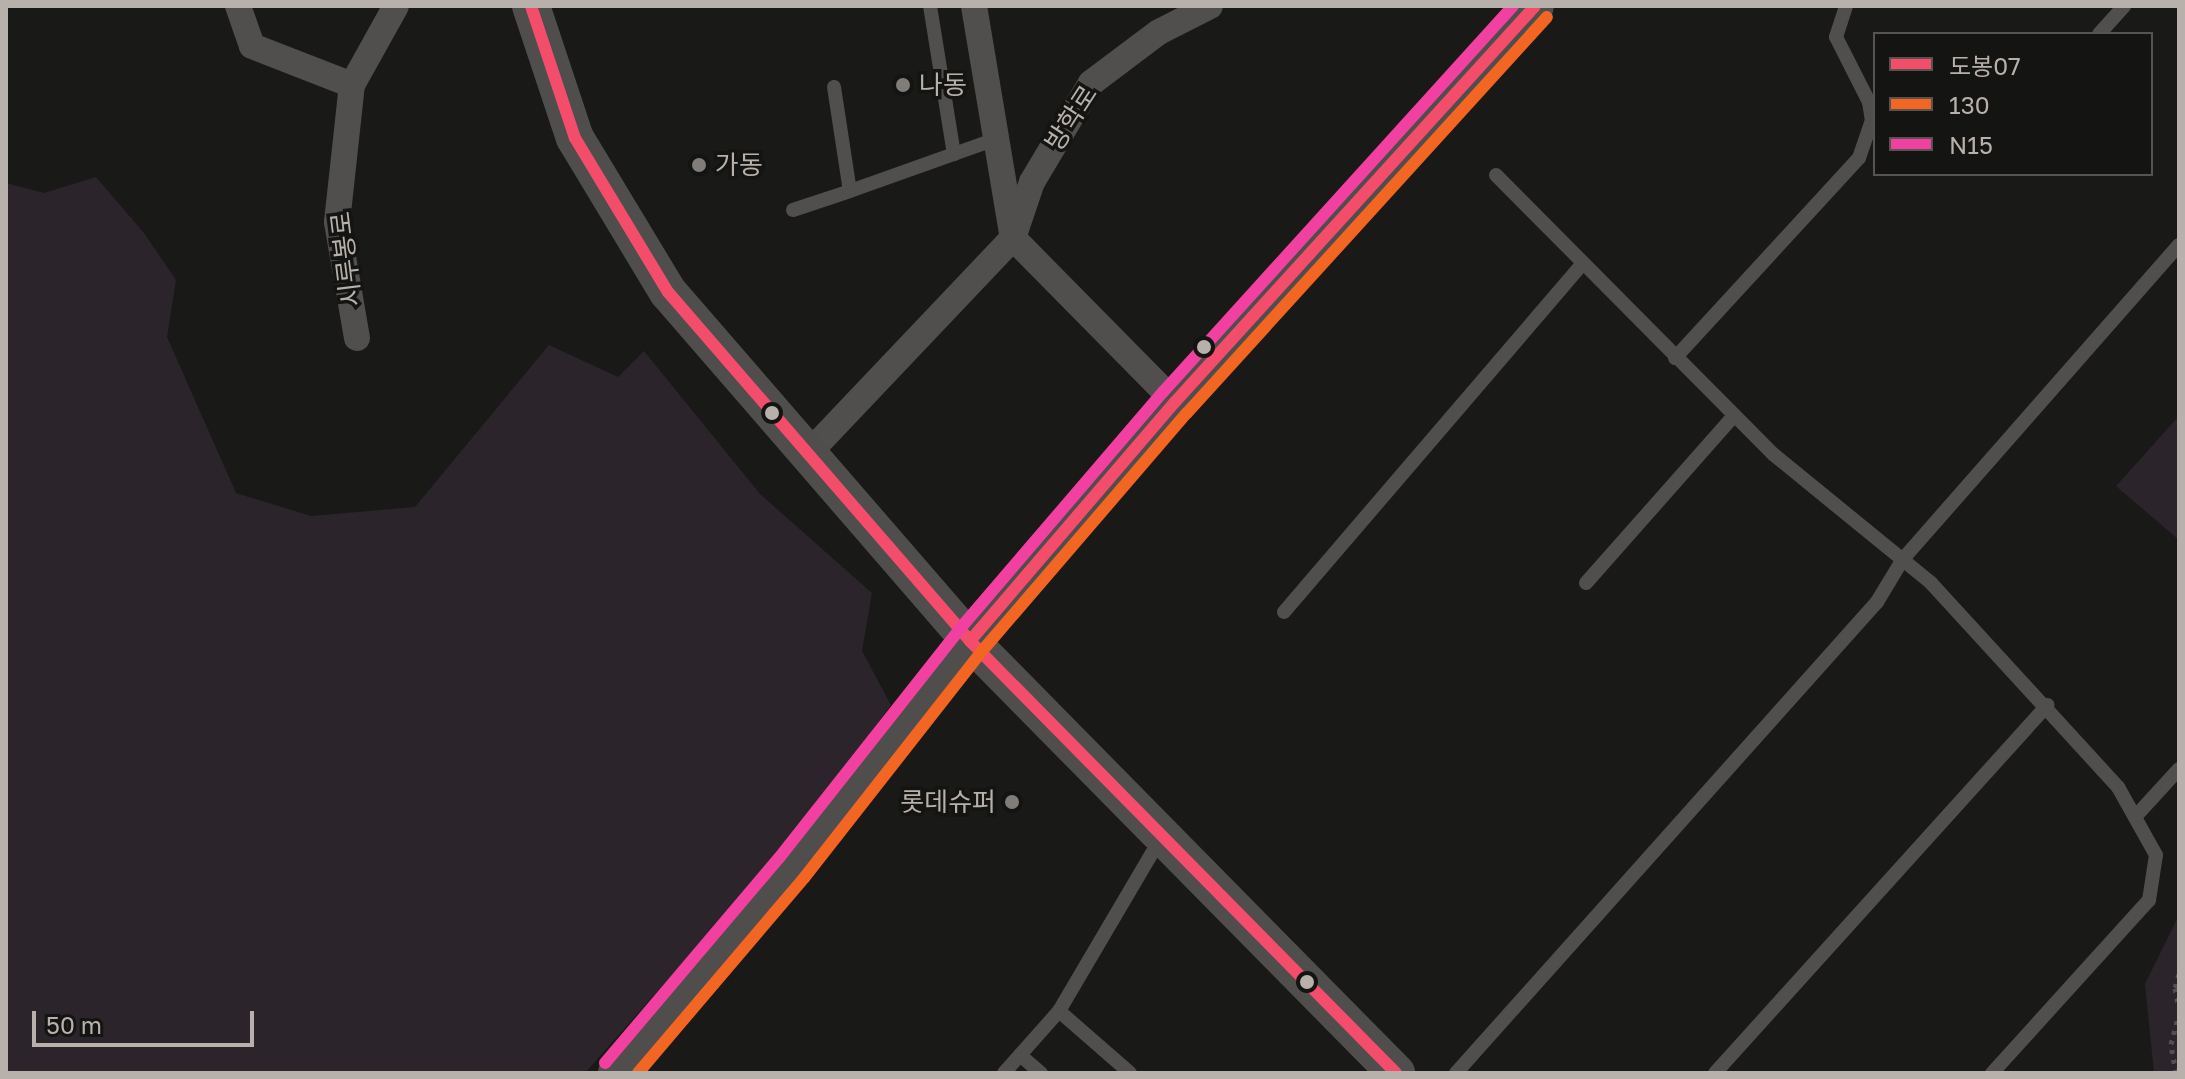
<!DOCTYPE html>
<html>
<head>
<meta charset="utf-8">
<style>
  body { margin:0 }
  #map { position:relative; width:2185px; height:1079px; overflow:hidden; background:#191918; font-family:"Golos Text","Noto Sans KR",sans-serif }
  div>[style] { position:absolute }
  .green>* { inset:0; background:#2b242b }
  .path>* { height:5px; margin-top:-2.5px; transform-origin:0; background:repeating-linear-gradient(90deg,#52504e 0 4px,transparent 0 10px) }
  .lane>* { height:14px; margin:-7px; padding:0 7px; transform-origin:7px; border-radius:7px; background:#514f4d }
  .street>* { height:26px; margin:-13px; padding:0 13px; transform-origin:13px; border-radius:13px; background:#514f4d }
  .secondary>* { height:38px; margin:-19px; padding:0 19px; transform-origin:19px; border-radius:19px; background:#4f4e4c }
  .bus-1>* { height:12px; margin:-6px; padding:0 6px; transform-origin:6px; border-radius:6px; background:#f44d6c }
  .bus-2>* { height:12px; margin:-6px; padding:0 6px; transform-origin:6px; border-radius:6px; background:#f26522 }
  .bus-3>* { height:12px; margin:-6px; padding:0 6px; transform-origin:6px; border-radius:6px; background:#f240a1 }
  .dots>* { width:22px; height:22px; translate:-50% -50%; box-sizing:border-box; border:4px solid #141413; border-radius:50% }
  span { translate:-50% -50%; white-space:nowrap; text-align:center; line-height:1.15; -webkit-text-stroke:7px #141413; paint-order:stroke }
  .poi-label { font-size:26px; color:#b8b1ab }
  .left { translate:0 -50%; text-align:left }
  .right { translate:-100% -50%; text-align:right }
  .street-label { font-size:26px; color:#b8b1ab }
  .frame { position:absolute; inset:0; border:8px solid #b8b1ab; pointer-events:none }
  .legend { position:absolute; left:1873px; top:32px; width:280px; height:144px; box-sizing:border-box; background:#141413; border:2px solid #565350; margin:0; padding:10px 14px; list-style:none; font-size:24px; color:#b8b1ab }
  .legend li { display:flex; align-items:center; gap:16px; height:40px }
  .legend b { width:40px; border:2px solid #565350 }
  .scale { position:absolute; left:32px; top:1011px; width:222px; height:36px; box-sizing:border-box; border:4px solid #b8b1ab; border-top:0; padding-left:10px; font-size:24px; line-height:28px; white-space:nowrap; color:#b8b1ab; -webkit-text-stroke:6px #141413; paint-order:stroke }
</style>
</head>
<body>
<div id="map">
  <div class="green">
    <i style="clip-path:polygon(96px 177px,144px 233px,176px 280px,167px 337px,236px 493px,311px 516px,415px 507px,549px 345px,618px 377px,644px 351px,760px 494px,872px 593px,862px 651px,891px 705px,796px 835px,585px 1073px,6px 1073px,6px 183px,44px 193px)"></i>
    <i style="clip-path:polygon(2179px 416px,2179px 540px,2116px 486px)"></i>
    <i style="clip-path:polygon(2179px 915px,2179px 1073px,2154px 1073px,2145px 984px)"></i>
  </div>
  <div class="path">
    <i style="left:2179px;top:974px;width:15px;rotate:106deg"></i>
    <i style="left:2175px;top:988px;width:21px;rotate:79deg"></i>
    <i style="left:2176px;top:1073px;width:29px;rotate:-100deg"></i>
    <i style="left:2171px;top:1044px;width:30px;rotate:-75deg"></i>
  </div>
  <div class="lane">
    <i style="left:930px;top:6px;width:150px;rotate:80.8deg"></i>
    <i style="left:2099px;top:34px;width:38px;rotate:-48deg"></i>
    <i style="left:834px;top:87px;width:105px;rotate:81.3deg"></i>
    <i style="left:850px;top:191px;width:155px;rotate:-19.6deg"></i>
    <i style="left:1496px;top:175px;width:393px;rotate:45.2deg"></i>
    <i style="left:1773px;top:454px;width:204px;rotate:39.2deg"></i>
    <i style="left:1931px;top:583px;width:277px;rotate:47.5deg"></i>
    <i style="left:2118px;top:787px;width:78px;rotate:60.8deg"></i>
    <i style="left:2156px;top:855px;width:46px;rotate:98.8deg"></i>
    <i style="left:2149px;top:900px;width:234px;rotate:132.2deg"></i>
    <i style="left:793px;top:210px;width:60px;rotate:-18.4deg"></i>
    <i style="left:1675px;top:358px;width:272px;rotate:-47.4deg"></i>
    <i style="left:1859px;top:158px;width:39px;rotate:-71deg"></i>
    <i style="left:1872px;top:121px;width:19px;rotate:-99deg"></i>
    <i style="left:1869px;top:102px;width:73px;rotate:-116.9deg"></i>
    <i style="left:1836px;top:37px;width:33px;rotate:-72deg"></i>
    <i style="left:1586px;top:583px;width:223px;rotate:-48.5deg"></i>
    <i style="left:1284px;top:612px;width:458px;rotate:-49.4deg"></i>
    <i style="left:2135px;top:817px;width:65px;rotate:-47.5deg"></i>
    <i style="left:1059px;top:1011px;width:94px;rotate:41.1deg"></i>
    <i style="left:1020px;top:1055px;width:28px;rotate:41deg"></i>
    <i style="left:1004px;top:1073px;width:83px;rotate:-48.4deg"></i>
    <i style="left:1059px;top:1011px;width:201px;rotate:-59.5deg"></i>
    <i style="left:1456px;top:1073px;width:632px;rotate:-48.21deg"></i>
    <i style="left:1877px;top:602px;width:50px;rotate:-58.8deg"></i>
    <i style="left:1903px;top:559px;width:418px;rotate:-48.7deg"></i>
    <i style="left:1715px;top:1073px;width:496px;rotate:-47.9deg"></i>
  </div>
  <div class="street">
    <i style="left:238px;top:6px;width:42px;rotate:70.7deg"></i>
    <i style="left:252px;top:46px;width:107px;rotate:21.3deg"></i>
    <i style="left:974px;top:6px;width:235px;rotate:80.5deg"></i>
    <i style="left:1013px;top:238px;width:231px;rotate:45.4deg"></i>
    <i style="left:357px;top:338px;width:118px;rotate:-99.8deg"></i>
    <i style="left:337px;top:222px;width:138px;rotate:-83.8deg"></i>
    <i style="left:352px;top:85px;width:90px;rotate:-60.9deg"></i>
    <i style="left:806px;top:456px;width:301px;rotate:-46.5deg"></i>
    <i style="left:1013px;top:238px;width:59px;rotate:-71.3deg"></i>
    <i style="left:1032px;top:182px;width:115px;rotate:-59.2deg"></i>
    <i style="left:1091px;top:83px;width:85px;rotate:-36.9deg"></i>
    <i style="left:1159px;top:32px;width:57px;rotate:-27deg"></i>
  </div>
  <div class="secondary">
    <i style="left:531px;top:6px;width:139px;rotate:71.6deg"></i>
    <i style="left:575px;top:138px;width:180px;rotate:58.9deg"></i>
    <i style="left:668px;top:292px;width:462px;rotate:49.1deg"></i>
    <i style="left:970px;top:641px;width:607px;rotate:45.4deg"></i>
    <i style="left:617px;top:1073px;width:269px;rotate:-49.7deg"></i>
    <i style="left:791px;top:868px;width:289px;rotate:-51.7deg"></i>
    <i style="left:970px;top:641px;width:315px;rotate:-49.4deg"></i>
    <i style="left:1175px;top:402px;width:535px;rotate:-47.73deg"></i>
  </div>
  <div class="bus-1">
    <i style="left:531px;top:6px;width:139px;rotate:71.6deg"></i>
    <i style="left:575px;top:138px;width:180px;rotate:58.9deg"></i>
    <i style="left:668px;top:292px;width:462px;rotate:49.1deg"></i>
    <i style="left:970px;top:641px;width:607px;rotate:45.4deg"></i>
    <i style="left:970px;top:641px;width:315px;rotate:-49.4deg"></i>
    <i style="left:1175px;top:402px;width:535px;rotate:-47.73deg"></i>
  </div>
  <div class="bus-2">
    <i style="left:638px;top:1073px;width:256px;rotate:-49.6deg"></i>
    <i style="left:804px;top:878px;width:288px;rotate:-51.9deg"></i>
    <i style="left:982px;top:651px;width:314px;rotate:-49.3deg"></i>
    <i style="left:1187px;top:413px;width:535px;rotate:-47.73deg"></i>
  </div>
  <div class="bus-3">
    <i style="left:605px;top:1063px;width:269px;rotate:-49.7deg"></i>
    <i style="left:779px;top:858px;width:289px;rotate:-51.7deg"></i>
    <i style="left:958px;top:631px;width:315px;rotate:-49.4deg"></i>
    <i style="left:1163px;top:392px;width:521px;rotate:-47.8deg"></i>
  </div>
  <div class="dots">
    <i style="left:903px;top:85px;background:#807c78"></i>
    <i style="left:699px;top:165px;background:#807c78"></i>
    <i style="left:1204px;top:347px;background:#b8b1ab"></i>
    <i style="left:772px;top:413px;background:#b8b1ab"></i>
    <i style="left:1012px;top:802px;background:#807c78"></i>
    <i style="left:1307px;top:982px;background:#b8b1ab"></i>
  </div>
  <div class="poi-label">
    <span class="left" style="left:919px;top:85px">나동</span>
    <span class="left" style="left:715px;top:165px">가동</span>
    <span class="right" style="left:996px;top:802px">롯데슈퍼</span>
  </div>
  <div class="street-label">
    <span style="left:1071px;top:118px;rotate:-57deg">방학로</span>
    <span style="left:346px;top:259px;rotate:-97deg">시루봉로</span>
  </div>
  <div class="frame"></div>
  <ul class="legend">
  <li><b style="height:10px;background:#f44d6c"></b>도봉07</li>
  <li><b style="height:10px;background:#f26522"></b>130</li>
  <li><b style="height:10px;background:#f240a1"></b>N15</li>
  </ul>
  <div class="scale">50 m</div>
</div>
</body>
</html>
